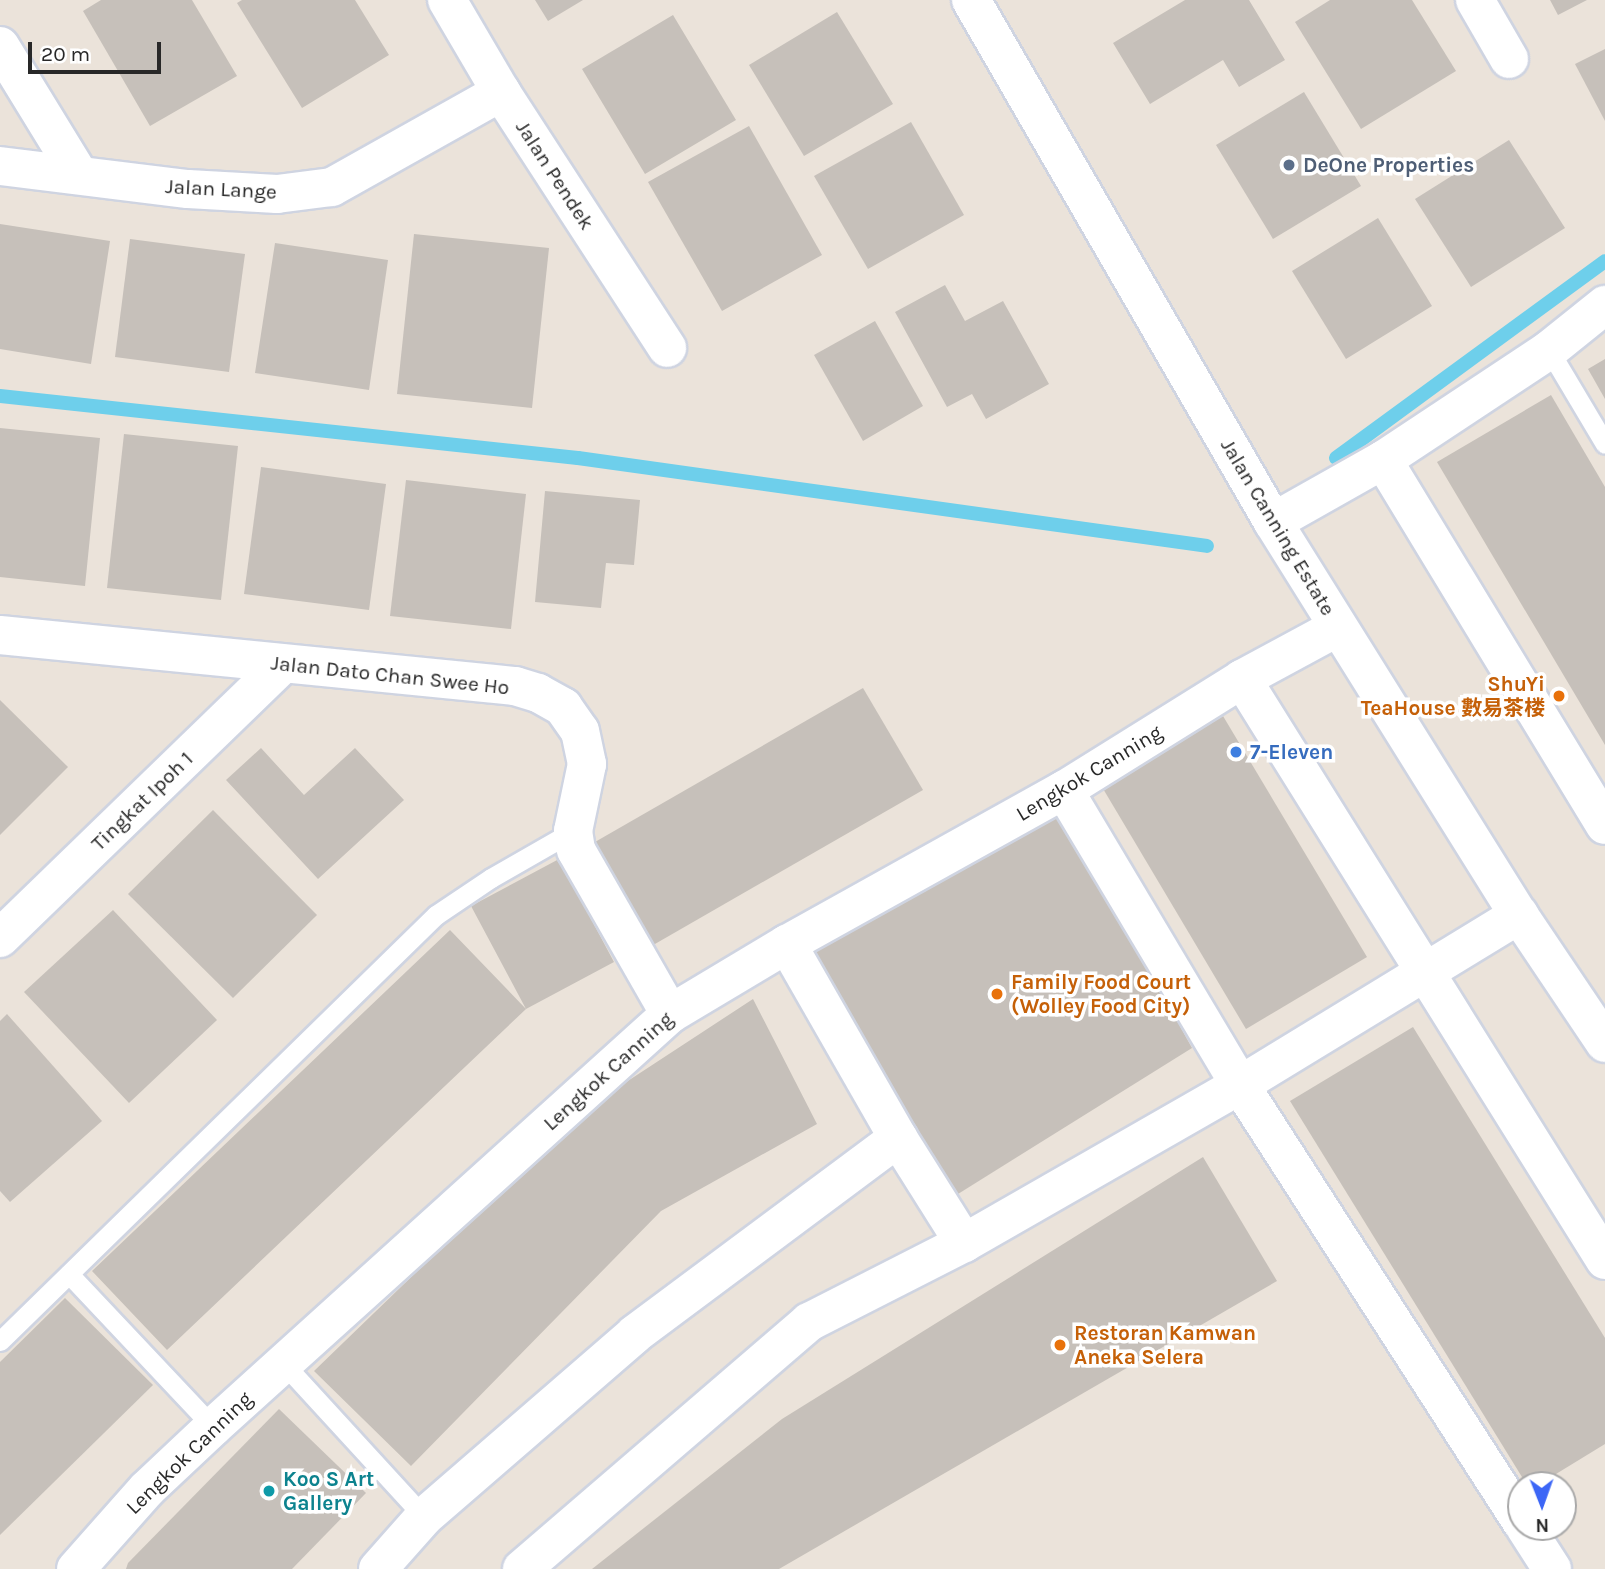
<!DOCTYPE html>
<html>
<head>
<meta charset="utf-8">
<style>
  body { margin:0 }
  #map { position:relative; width:1605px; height:1569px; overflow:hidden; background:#ebe3da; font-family:Karla,"Noto Sans SC",sans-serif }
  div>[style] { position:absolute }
  .stream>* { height:14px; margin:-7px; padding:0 7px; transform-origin:7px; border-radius:7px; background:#6ecfeb }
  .building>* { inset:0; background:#c6c0ba }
  .roads { filter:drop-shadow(2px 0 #cfd4e1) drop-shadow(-2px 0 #cfd4e1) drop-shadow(0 2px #cfd4e1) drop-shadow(0 -2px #cfd4e1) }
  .service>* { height:19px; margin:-9.5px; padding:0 9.5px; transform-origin:9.5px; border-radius:9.5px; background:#fff }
  .minor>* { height:38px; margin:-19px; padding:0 19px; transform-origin:19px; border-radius:19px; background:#fff }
  .tertiary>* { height:38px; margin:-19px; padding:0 19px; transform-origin:19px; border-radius:19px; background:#fff }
  .dots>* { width:19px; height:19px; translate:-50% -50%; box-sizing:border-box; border:4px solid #fff; border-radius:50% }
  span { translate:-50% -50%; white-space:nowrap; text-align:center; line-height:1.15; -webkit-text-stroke:7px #fff; paint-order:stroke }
  .service-label { font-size:21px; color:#4e5e75; font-weight:700 }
  .left { translate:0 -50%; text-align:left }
  .street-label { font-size:21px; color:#282828 }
  .food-label { font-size:21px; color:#c56008; font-weight:700 }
  .right { translate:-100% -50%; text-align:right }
  .shop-label { font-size:21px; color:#366cbe; font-weight:700 }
  .culture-label { font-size:21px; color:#0d838f; font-weight:700 }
  .north { position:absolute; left:1507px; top:1471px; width:70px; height:70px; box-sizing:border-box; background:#fff; border:2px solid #a9a9a9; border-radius:50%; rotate:179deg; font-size:19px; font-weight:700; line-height:28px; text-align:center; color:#282828 }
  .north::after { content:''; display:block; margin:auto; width:24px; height:32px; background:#3c66f6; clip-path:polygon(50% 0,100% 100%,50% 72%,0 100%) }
  .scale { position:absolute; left:28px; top:42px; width:133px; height:32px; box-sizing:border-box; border:4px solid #282828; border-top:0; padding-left:9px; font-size:21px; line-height:24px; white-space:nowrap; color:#282828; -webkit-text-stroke:5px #fff; paint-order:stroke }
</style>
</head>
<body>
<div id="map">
  <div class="stream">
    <i style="left:0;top:396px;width:581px;rotate:6.12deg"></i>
    <i style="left:578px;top:458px;width:635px;rotate:7.96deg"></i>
    <i style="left:1336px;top:458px;width:333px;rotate:-36.2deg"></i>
  </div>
  <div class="building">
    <i style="clip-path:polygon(101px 0,192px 0,237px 76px,150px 126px,83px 11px)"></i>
    <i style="clip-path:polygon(242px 0,355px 0,389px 55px,302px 108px,237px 3px)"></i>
    <i style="clip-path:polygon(535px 0,583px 0,548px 21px)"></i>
    <i style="clip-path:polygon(1185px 0,1249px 0,1285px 60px,1239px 87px,1223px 60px,1150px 104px,1113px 43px)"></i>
    <i style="clip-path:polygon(1330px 0,1412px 0,1456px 71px,1361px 129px,1295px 22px)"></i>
    <i style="clip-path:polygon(1550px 0,1587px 0,1558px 15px)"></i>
    <i style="clip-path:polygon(837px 12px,893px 104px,804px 156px,749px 65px)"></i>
    <i style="clip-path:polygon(673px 15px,736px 120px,645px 174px,582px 69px)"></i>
    <i style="clip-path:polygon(1605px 49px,1605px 121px,1575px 64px)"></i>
    <i style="clip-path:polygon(1304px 92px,1361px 186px,1273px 239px,1216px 145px)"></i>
    <i style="clip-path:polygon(911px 122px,964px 215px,868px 269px,814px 176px)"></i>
    <i style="clip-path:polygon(749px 126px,822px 255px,722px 311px,648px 182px)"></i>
    <i style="clip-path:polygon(1509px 140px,1565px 228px,1471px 287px,1415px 199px)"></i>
    <i style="clip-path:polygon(1378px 218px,1432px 306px,1346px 359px,1292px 271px)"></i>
    <i style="clip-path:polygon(0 224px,110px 241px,91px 364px,0 349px)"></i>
    <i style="clip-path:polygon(414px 234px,549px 248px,532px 408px,397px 394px)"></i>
    <i style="clip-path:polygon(130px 239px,245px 254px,229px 372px,115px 357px)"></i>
    <i style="clip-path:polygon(275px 243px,388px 260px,369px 390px,255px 373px)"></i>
    <i style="clip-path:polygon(945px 285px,965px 321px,1003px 301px,1049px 384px,986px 419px,972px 394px,947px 407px,895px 312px)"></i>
    <i style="clip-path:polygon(875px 321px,923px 406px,863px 441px,814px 355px)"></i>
    <i style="clip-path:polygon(1605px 359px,1605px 399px,1588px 369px)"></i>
    <i style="clip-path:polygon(1551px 395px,1605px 487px,1605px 745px,1437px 462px)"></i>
    <i style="clip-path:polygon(0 428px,100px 438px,85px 586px,0 577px)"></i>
    <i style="clip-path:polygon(124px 434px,238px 446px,221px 600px,107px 588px)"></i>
    <i style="clip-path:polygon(261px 467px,386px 484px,369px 610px,244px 594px)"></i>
    <i style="clip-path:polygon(406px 480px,526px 494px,511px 629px,390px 616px)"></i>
    <i style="clip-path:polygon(545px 491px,640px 500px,634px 565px,606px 563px,601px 608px,535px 602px)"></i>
    <i style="clip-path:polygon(863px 688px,923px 790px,648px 948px,588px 846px)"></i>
    <i style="clip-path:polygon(0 700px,68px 767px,0 835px)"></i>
    <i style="clip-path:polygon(1223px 716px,1367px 957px,1246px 1029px,1102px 787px)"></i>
    <i style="clip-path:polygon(261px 748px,304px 795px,355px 748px,404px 800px,318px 879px,226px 780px)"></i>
    <i style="clip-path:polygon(1057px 802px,1192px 1048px,958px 1194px,798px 941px)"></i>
    <i style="clip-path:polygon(213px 810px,317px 915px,233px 998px,128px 894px)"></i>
    <i style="clip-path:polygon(559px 859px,614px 962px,526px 1009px,167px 1350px,92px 1271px,450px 930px,526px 1009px,471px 906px)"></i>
    <i style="clip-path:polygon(113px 910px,217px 1020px,129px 1103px,24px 992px)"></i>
    <i style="clip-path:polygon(753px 999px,817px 1124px,661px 1211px,411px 1466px,314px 1371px,585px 1109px)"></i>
    <i style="clip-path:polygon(7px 1014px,102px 1121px,10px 1202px,0 1191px,0 1021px)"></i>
    <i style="clip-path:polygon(1413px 1027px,1605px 1338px,1605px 1444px,1538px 1485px,1527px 1485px,1290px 1101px)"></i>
    <i style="clip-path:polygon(1203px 1157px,1277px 1281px,779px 1569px,592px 1569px,782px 1419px)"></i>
    <i style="clip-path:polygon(65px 1298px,153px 1385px,0 1535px,0 1362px)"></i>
    <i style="clip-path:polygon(279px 1409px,366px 1493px,292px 1569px,126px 1569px,128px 1563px)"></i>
  </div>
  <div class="roads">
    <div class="service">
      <i style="left:1549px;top:350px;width:109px;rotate:59.2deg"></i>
      <i style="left:69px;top:1274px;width:210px;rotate:46.7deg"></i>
      <i style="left:0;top:1341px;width:610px;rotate:-44.34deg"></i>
      <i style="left:436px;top:915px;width:66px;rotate:-33.9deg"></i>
      <i style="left:491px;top:878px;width:95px;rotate:-29.8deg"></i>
      <i style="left:284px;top:1364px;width:207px;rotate:47.5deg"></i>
    </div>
    <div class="minor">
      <i style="left:447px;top:0;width:107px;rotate:59.6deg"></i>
      <i style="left:501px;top:92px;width:305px;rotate:57deg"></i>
      <i style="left:1475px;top:0;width:68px;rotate:60deg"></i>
      <i style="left:0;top:46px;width:151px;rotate:58.5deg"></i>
      <i style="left:0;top:166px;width:189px;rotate:7deg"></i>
      <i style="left:188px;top:189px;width:89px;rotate:3.2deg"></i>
      <i style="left:277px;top:194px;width:55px;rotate:-7.3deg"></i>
      <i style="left:332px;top:187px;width:194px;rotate:-29.3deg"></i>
      <i style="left:1383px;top:460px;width:427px;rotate:58.7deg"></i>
      <i style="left:1273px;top:522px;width:126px;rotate:-29.4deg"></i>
      <i style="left:1383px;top:460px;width:199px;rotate:-33.5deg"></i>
      <i style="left:1549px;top:350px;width:72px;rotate:-38.8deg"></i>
      <i style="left:0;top:635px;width:518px;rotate:5.66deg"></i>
      <i style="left:515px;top:686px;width:24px;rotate:17deg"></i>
      <i style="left:538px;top:693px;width:29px;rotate:29deg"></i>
      <i style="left:563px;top:707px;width:29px;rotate:55deg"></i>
      <i style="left:580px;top:731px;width:34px;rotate:78deg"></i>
      <i style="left:587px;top:764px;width:68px;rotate:101.8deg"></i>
      <i style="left:573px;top:831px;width:19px;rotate:81deg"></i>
      <i style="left:576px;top:850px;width:189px;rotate:60.2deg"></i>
      <i style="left:1242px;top:679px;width:685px;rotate:58deg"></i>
      <i style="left:1064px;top:790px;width:344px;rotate:59.2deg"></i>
      <i style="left:1240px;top:1085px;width:519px;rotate:57.2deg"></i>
      <i style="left:0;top:938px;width:394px;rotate:-44.1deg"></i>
      <i style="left:787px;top:944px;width:224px;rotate:60.2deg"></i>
      <i style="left:898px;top:1138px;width:124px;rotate:57.8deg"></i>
      <i style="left:1525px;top:1527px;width:50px;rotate:57.3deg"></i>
      <i style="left:76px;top:1569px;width:107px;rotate:-48.4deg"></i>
      <i style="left:147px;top:1489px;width:91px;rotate:-43.2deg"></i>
      <i style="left:213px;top:1427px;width:616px;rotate:-42.1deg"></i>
      <i style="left:670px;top:1014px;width:136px;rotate:-30.9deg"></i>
      <i style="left:787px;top:944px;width:317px;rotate:-29.1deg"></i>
      <i style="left:1064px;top:790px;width:210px;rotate:-31.9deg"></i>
      <i style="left:1242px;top:679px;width:109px;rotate:-28.4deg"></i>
      <i style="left:378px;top:1569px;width:69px;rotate:-48.5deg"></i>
      <i style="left:424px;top:1517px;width:279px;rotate:-40.9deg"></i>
      <i style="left:635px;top:1334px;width:328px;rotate:-36.7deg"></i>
      <i style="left:522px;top:1569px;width:379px;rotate:-40.7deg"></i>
      <i style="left:809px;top:1322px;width:174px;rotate:-27deg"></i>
      <i style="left:964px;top:1243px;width:318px;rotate:-29.8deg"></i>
      <i style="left:1240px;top:1085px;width:327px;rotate:-31.4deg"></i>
    </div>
    <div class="tertiary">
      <i style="left:971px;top:0;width:603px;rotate:59.95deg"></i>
      <i style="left:1273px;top:522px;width:464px;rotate:58deg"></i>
      <i style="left:1519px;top:915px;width:154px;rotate:56.1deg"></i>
    </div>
  </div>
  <div class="dots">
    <i style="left:1289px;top:165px;background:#5c6f8a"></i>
    <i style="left:1559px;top:696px;background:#e8710a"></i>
    <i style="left:1236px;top:752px;background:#3f7fe0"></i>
    <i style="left:997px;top:994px;background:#e8710a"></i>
    <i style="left:1060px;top:1345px;background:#e8710a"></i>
    <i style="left:269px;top:1491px;background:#0f9aa8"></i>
  </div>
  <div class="service-label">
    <span class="left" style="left:1303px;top:165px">DeOne Properties</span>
  </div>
  <div class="street-label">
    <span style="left:555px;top:175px;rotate:57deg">Jalan Pendek</span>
    <span style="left:221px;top:189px;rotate:3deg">Jalan Lange</span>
    <span style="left:1278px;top:527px;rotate:59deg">Jalan Canning Estate</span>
    <span style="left:390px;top:675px;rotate:6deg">Jalan Dato Chan Swee Ho</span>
    <span style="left:1089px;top:773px;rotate:-31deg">Lengkok Canning</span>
    <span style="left:142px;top:801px;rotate:-44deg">Tingkat Ipoh 1</span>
    <span style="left:608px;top:1071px;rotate:-42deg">Lengkok Canning</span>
    <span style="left:189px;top:1453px;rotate:-44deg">Lengkok Canning</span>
  </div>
  <div class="food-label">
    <span class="right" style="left:1545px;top:696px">ShuYi<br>TeaHouse 數易茶楼</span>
    <span class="left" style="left:1011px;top:994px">Family Food Court<br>(Wolley Food City)</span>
    <span class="left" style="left:1074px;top:1345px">Restoran Kamwan<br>Aneka Selera</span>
  </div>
  <div class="shop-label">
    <span class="left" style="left:1250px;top:752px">7-Eleven</span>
  </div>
  <div class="culture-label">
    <span class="left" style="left:283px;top:1491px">Koo S Art<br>Gallery</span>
  </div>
  <div class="north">N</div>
  <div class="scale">20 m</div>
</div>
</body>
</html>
